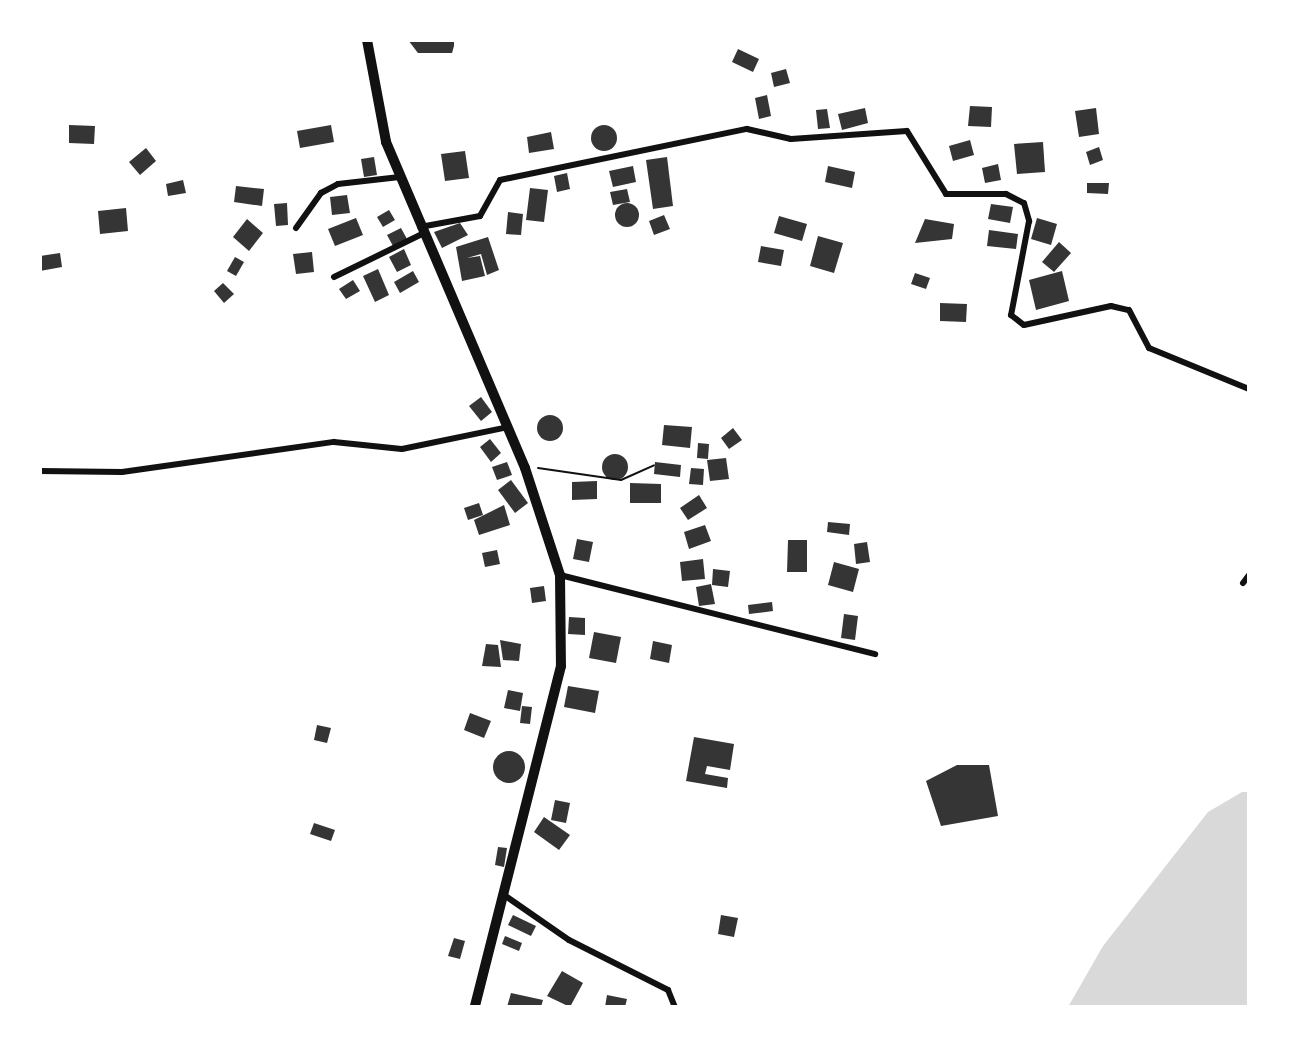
<!DOCTYPE html>
<html>
<head>
<meta charset="utf-8">
<style>
  body { margin:0 }
  #map { position:relative; width:1289px; height:1047px; overflow:hidden; background:#fff; font-family:Inter,sans-serif }
  div>[style] { position:absolute }
  .water>* { inset:0; background:#d9d9d9 }
  .building>* { inset:0; background:#353535 }
  .round { border-radius:50% }
  .path>* { height:2px; margin:-1px; padding:0 1px; transform-origin:1px; border-radius:1px; background:#111 }
  .minor>* { height:6px; margin:-3px; padding:0 3px; transform-origin:3px; border-radius:3px; background:#111 }
  .primary>* { height:10px; margin:-5px; padding:0 5px; transform-origin:5px; border-radius:5px; background:#111 }
  span { translate:-50% -50%; white-space:nowrap; text-align:center; line-height:1.15; -webkit-text-stroke:8px #fff; paint-order:stroke }
  .frame { position:absolute; inset:0; border:42px solid #fff; pointer-events:none }
</style>
</head>
<body>
<div id="map">
  <div class="water">
    <i style="clip-path:polygon(1242px 792px,1249px 792px,1249px 1007px,1068px 1007px,1103px 946px,1208px 812px)"></i>
  </div>
  <div class="building">
    <i style="clip-path:polygon(408px 40px,454px 40px,454px 46px,452px 53px,418px 53px)"></i>
    <i style="clip-path:polygon(738px 49px,759px 59px,753px 72px,732px 62px)"></i>
    <i style="clip-path:polygon(786px 69px,790px 83px,774px 87px,771px 73px)"></i>
    <i style="clip-path:polygon(767px 95px,771px 116px,759px 119px,755px 98px)"></i>
    <i style="clip-path:polygon(970px 106px,992px 107px,991px 127px,968px 126px)"></i>
    <i style="clip-path:polygon(865px 108px,868px 123px,842px 130px,838px 114px)"></i>
    <i style="clip-path:polygon(1096px 108px,1099px 134px,1079px 137px,1075px 111px)"></i>
    <i style="clip-path:polygon(827px 109px,830px 128px,818px 129px,816px 110px)"></i>
    <i style="clip-path:polygon(69px 125px,95px 126px,94px 144px,69px 143px)"></i>
    <i style="clip-path:polygon(331px 125px,334px 142px,300px 148px,297px 131px)"></i>
    <i class="round" style="left:591px;top:125px;width:26px;height:26px"></i>
    <i style="clip-path:polygon(551px 132px,554px 149px,529px 153px,527px 137px)"></i>
    <i style="clip-path:polygon(970px 140px,974px 155px,953px 161px,949px 146px)"></i>
    <i style="clip-path:polygon(1043px 142px,1045px 172px,1017px 174px,1014px 144px)"></i>
    <i style="clip-path:polygon(1099px 147px,1103px 160px,1090px 165px,1086px 152px)"></i>
    <i style="clip-path:polygon(146px 148px,156px 161px,140px 175px,129px 162px)"></i>
    <i style="clip-path:polygon(465px 151px,469px 178px,445px 181px,441px 154px)"></i>
    <i style="clip-path:polygon(374px 157px,377px 175px,364px 177px,361px 159px)"></i>
    <i style="clip-path:polygon(667px 157px,673px 206px,653px 209px,646px 160px)"></i>
    <i style="clip-path:polygon(998px 164px,1001px 180px,985px 183px,982px 168px)"></i>
    <i style="clip-path:polygon(633px 166px,636px 182px,613px 187px,609px 171px)"></i>
    <i style="clip-path:polygon(828px 166px,855px 172px,852px 188px,825px 182px)"></i>
    <i style="clip-path:polygon(567px 173px,570px 189px,557px 192px,554px 176px)"></i>
    <i style="clip-path:polygon(183px 180px,186px 193px,168px 196px,166px 184px)"></i>
    <i style="clip-path:polygon(1087px 183px,1109px 183px,1108px 194px,1087px 193px)"></i>
    <i style="clip-path:polygon(236px 186px,264px 189px,262px 206px,234px 202px)"></i>
    <i style="clip-path:polygon(530px 188px,548px 190px,544px 222px,526px 220px)"></i>
    <i style="clip-path:polygon(627px 189px,630px 202px,613px 205px,610px 192px)"></i>
    <i style="clip-path:polygon(347px 195px,350px 213px,332px 215px,330px 197px)"></i>
    <i style="clip-path:polygon(287px 203px,288px 225px,276px 226px,274px 204px)"></i>
    <i class="round" style="left:615px;top:203px;width:24px;height:24px"></i>
    <i style="clip-path:polygon(991px 204px,1013px 207px,1010px 223px,988px 219px)"></i>
    <i style="clip-path:polygon(126px 208px,128px 231px,100px 234px,98px 211px)"></i>
    <i style="clip-path:polygon(389px 210px,395px 220px,383px 227px,377px 217px)"></i>
    <i style="clip-path:polygon(508px 212px,523px 214px,521px 235px,506px 234px)"></i>
    <i style="clip-path:polygon(664px 215px,670px 229px,654px 235px,649px 221px)"></i>
    <i style="clip-path:polygon(779px 216px,807px 224px,802px 241px,774px 233px)"></i>
    <i style="clip-path:polygon(356px 218px,363px 235px,335px 246px,328px 229px)"></i>
    <i style="clip-path:polygon(1037px 218px,1057px 224px,1051px 245px,1031px 239px)"></i>
    <i style="clip-path:polygon(247px 219px,263px 233px,249px 251px,233px 237px)"></i>
    <i style="clip-path:polygon(925px 219px,954px 224px,952px 239px,915px 243px)"></i>
    <i style="clip-path:polygon(460px 223px,468px 235px,442px 248px,434px 232px)"></i>
    <i style="clip-path:polygon(401px 228px,407px 239px,393px 246px,387px 235px)"></i>
    <i style="clip-path:polygon(989px 230px,1018px 234px,1016px 249px,987px 246px)"></i>
    <i style="clip-path:polygon(818px 236px,843px 243px,834px 273px,810px 266px)"></i>
    <i style="clip-path:polygon(488px 237px,499px 270px,487px 275px,481px 254px,467px 258px,480px 256px,485px 276px,462px 281px,456px 247px)"></i>
    <i style="clip-path:polygon(1059px 242px,1071px 253px,1054px 272px,1042px 262px)"></i>
    <i style="clip-path:polygon(761px 246px,784px 250px,781px 266px,758px 262px)"></i>
    <i style="clip-path:polygon(404px 249px,411px 265px,397px 272px,389px 257px)"></i>
    <i style="clip-path:polygon(312px 252px,314px 272px,296px 274px,293px 254px)"></i>
    <i style="clip-path:polygon(60px 253px,62px 267px,40px 271px,40px 256px)"></i>
    <i style="clip-path:polygon(235px 257px,244px 262px,236px 276px,227px 271px)"></i>
    <i style="clip-path:polygon(378px 269px,389px 295px,375px 302px,363px 276px)"></i>
    <i style="clip-path:polygon(413px 271px,419px 282px,400px 293px,394px 282px)"></i>
    <i style="clip-path:polygon(1062px 271px,1069px 301px,1036px 310px,1029px 280px)"></i>
    <i style="clip-path:polygon(915px 273px,930px 278px,926px 289px,911px 284px)"></i>
    <i style="clip-path:polygon(353px 280px,360px 291px,346px 299px,339px 289px)"></i>
    <i style="clip-path:polygon(223px 283px,234px 294px,224px 303px,214px 291px)"></i>
    <i style="clip-path:polygon(940px 303px,967px 304px,966px 322px,940px 321px)"></i>
    <i style="clip-path:polygon(481px 397px,492px 412px,481px 421px,469px 406px)"></i>
    <i class="round" style="left:537px;top:415px;width:26px;height:26px"></i>
    <i style="clip-path:polygon(664px 425px,692px 427px,690px 448px,662px 445px)"></i>
    <i style="clip-path:polygon(733px 428px,742px 440px,729px 449px,721px 438px)"></i>
    <i style="clip-path:polygon(490px 439px,501px 453px,491px 462px,480px 447px)"></i>
    <i style="clip-path:polygon(698px 443px,709px 444px,708px 459px,697px 458px)"></i>
    <i class="round" style="left:602px;top:454px;width:26px;height:26px"></i>
    <i style="clip-path:polygon(726px 458px,729px 479px,710px 481px,707px 460px)"></i>
    <i style="clip-path:polygon(507px 462px,512px 475px,497px 480px,492px 467px)"></i>
    <i style="clip-path:polygon(655px 462px,681px 465px,680px 477px,654px 474px)"></i>
    <i style="clip-path:polygon(691px 468px,704px 469px,703px 485px,689px 484px)"></i>
    <i style="clip-path:polygon(511px 480px,528px 503px,515px 513px,498px 490px)"></i>
    <i style="clip-path:polygon(597px 481px,597px 499px,572px 500px,572px 482px)"></i>
    <i style="clip-path:polygon(630px 483px,661px 484px,661px 503px,630px 503px)"></i>
    <i style="clip-path:polygon(699px 495px,707px 508px,688px 520px,680px 508px)"></i>
    <i style="clip-path:polygon(479px 503px,483px 515px,468px 520px,464px 508px)"></i>
    <i style="clip-path:polygon(504px 505px,510px 525px,479px 535px,474px 520px)"></i>
    <i style="clip-path:polygon(828px 522px,850px 524px,849px 535px,827px 532px)"></i>
    <i style="clip-path:polygon(705px 525px,711px 541px,689px 549px,684px 532px)"></i>
    <i style="clip-path:polygon(577px 539px,593px 542px,589px 562px,573px 559px)"></i>
    <i style="clip-path:polygon(788px 540px,807px 540px,807px 572px,787px 572px)"></i>
    <i style="clip-path:polygon(867px 542px,870px 562px,856px 564px,854px 544px)"></i>
    <i style="clip-path:polygon(497px 550px,500px 564px,485px 567px,482px 553px)"></i>
    <i style="clip-path:polygon(703px 559px,705px 579px,682px 581px,680px 562px)"></i>
    <i style="clip-path:polygon(834px 562px,859px 569px,853px 592px,828px 585px)"></i>
    <i style="clip-path:polygon(713px 569px,730px 571px,728px 587px,712px 585px)"></i>
    <i style="clip-path:polygon(711px 584px,715px 604px,699px 606px,696px 587px)"></i>
    <i style="clip-path:polygon(544px 586px,546px 601px,532px 603px,530px 588px)"></i>
    <i style="clip-path:polygon(772px 602px,773px 611px,749px 614px,748px 605px)"></i>
    <i style="clip-path:polygon(844px 614px,858px 616px,855px 640px,841px 638px)"></i>
    <i style="clip-path:polygon(569px 617px,585px 618px,585px 635px,568px 634px)"></i>
    <i style="clip-path:polygon(594px 632px,621px 637px,616px 663px,589px 658px)"></i>
    <i style="clip-path:polygon(500px 640px,521px 644px,519px 661px,503px 660px)"></i>
    <i style="clip-path:polygon(653px 641px,672px 645px,669px 663px,650px 659px)"></i>
    <i style="clip-path:polygon(486px 644px,498px 645px,501px 667px,482px 666px)"></i>
    <i style="clip-path:polygon(568px 686px,599px 691px,595px 713px,564px 707px)"></i>
    <i style="clip-path:polygon(508px 690px,523px 693px,520px 711px,504px 708px)"></i>
    <i style="clip-path:polygon(522px 706px,532px 707px,530px 724px,520px 723px)"></i>
    <i style="clip-path:polygon(470px 713px,491px 721px,484px 738px,464px 730px)"></i>
    <i style="clip-path:polygon(317px 725px,331px 728px,327px 743px,314px 740px)"></i>
    <i style="clip-path:polygon(694px 737px,734px 744px,730px 770px,707px 766px,705px 774px,728px 778px,727px 788px,686px 781px)"></i>
    <i class="round" style="left:493px;top:751px;width:32px;height:32px"></i>
    <i style="clip-path:polygon(957px 765px,989px 765px,998px 816px,941px 826px,926px 781px)"></i>
    <i style="clip-path:polygon(555px 800px,570px 803px,566px 823px,551px 820px)"></i>
    <i style="clip-path:polygon(544px 817px,570px 835px,559px 850px,534px 832px)"></i>
    <i style="clip-path:polygon(314px 823px,335px 830px,331px 841px,310px 834px)"></i>
    <i style="clip-path:polygon(498px 847px,507px 848px,504px 867px,495px 865px)"></i>
    <i style="clip-path:polygon(513px 915px,536px 926px,531px 936px,508px 925px)"></i>
    <i style="clip-path:polygon(721px 915px,738px 918px,734px 937px,718px 934px)"></i>
    <i style="clip-path:polygon(505px 936px,522px 943px,519px 951px,502px 944px)"></i>
    <i style="clip-path:polygon(454px 938px,465px 941px,460px 959px,448px 956px)"></i>
    <i style="clip-path:polygon(562px 971px,583px 983px,570px 1007px,547px 996px)"></i>
    <i style="clip-path:polygon(511px 993px,543px 1000px,541px 1007px,507px 1007px)"></i>
    <i style="clip-path:polygon(607px 995px,627px 999px,625px 1007px,605px 1007px)"></i>
  </div>
  <div class="path">
    <i style="left:538px;top:468px;width:84px;rotate:8.2deg"></i>
    <i style="left:621px;top:480px;width:36px;rotate:-24deg"></i>
  </div>
  <div class="minor">
    <i style="left:420px;top:227px;width:61px;rotate:-10.4deg"></i>
    <i style="left:480px;top:216px;width:41px;rotate:-60.9deg"></i>
    <i style="left:500px;top:180px;width:252px;rotate:-11.7deg"></i>
    <i style="left:747px;top:129px;width:45px;rotate:12.8deg"></i>
    <i style="left:791px;top:139px;width:116px;rotate:-3.9deg"></i>
    <i style="left:907px;top:131px;width:74px;rotate:58.2deg"></i>
    <i style="left:946px;top:194px;width:60px"></i>
    <i style="left:1006px;top:194px;width:20px;rotate:27deg"></i>
    <i style="left:1024px;top:203px;width:19px;rotate:74deg"></i>
    <i style="left:1029px;top:221px;width:96px;rotate:100.8deg"></i>
    <i style="left:1011px;top:315px;width:16px;rotate:38deg"></i>
    <i style="left:1024px;top:325px;width:89px;rotate:-12.3deg"></i>
    <i style="left:1111px;top:306px;width:18px;rotate:13deg"></i>
    <i style="left:1129px;top:310px;width:43px;rotate:62.2deg"></i>
    <i style="left:1149px;top:348px;width:108px;rotate:22.3deg"></i>
    <i style="left:296px;top:228px;width:43px;rotate:-54.5deg"></i>
    <i style="left:321px;top:193px;width:19px;rotate:-28deg"></i>
    <i style="left:338px;top:184px;width:62px;rotate:-6.4deg"></i>
    <i style="left:334px;top:277px;width:98px;rotate:-26deg"></i>
    <i style="left:40px;top:471px;width:82px;rotate:0.7deg"></i>
    <i style="left:122px;top:472px;width:214px;rotate:-8.1deg"></i>
    <i style="left:334px;top:442px;width:68px;rotate:5.9deg"></i>
    <i style="left:402px;top:449px;width:108px;rotate:-11.7deg"></i>
    <i style="left:560px;top:575px;width:325px;rotate:14.1deg"></i>
    <i style="left:1243px;top:583px;width:10px;rotate:-53deg"></i>
    <i style="left:504px;top:895px;width:79px;rotate:34.7deg"></i>
    <i style="left:569px;top:940px;width:111px;rotate:26.8deg"></i>
    <i style="left:668px;top:990px;width:18px;rotate:68deg"></i>
  </div>
  <div class="primary">
    <i style="left:367px;top:40px;width:104px;rotate:79.4deg"></i>
    <i style="left:386px;top:142px;width:354px;rotate:66.9deg"></i>
    <i style="left:525px;top:468px;width:113px;rotate:71.9deg"></i>
    <i style="left:560px;top:575px;width:91px;rotate:89.4deg"></i>
    <i style="left:561px;top:666px;width:352px;rotate:104.2deg"></i>
  </div>
  <div class="frame"></div>
</div>
</body>
</html>
